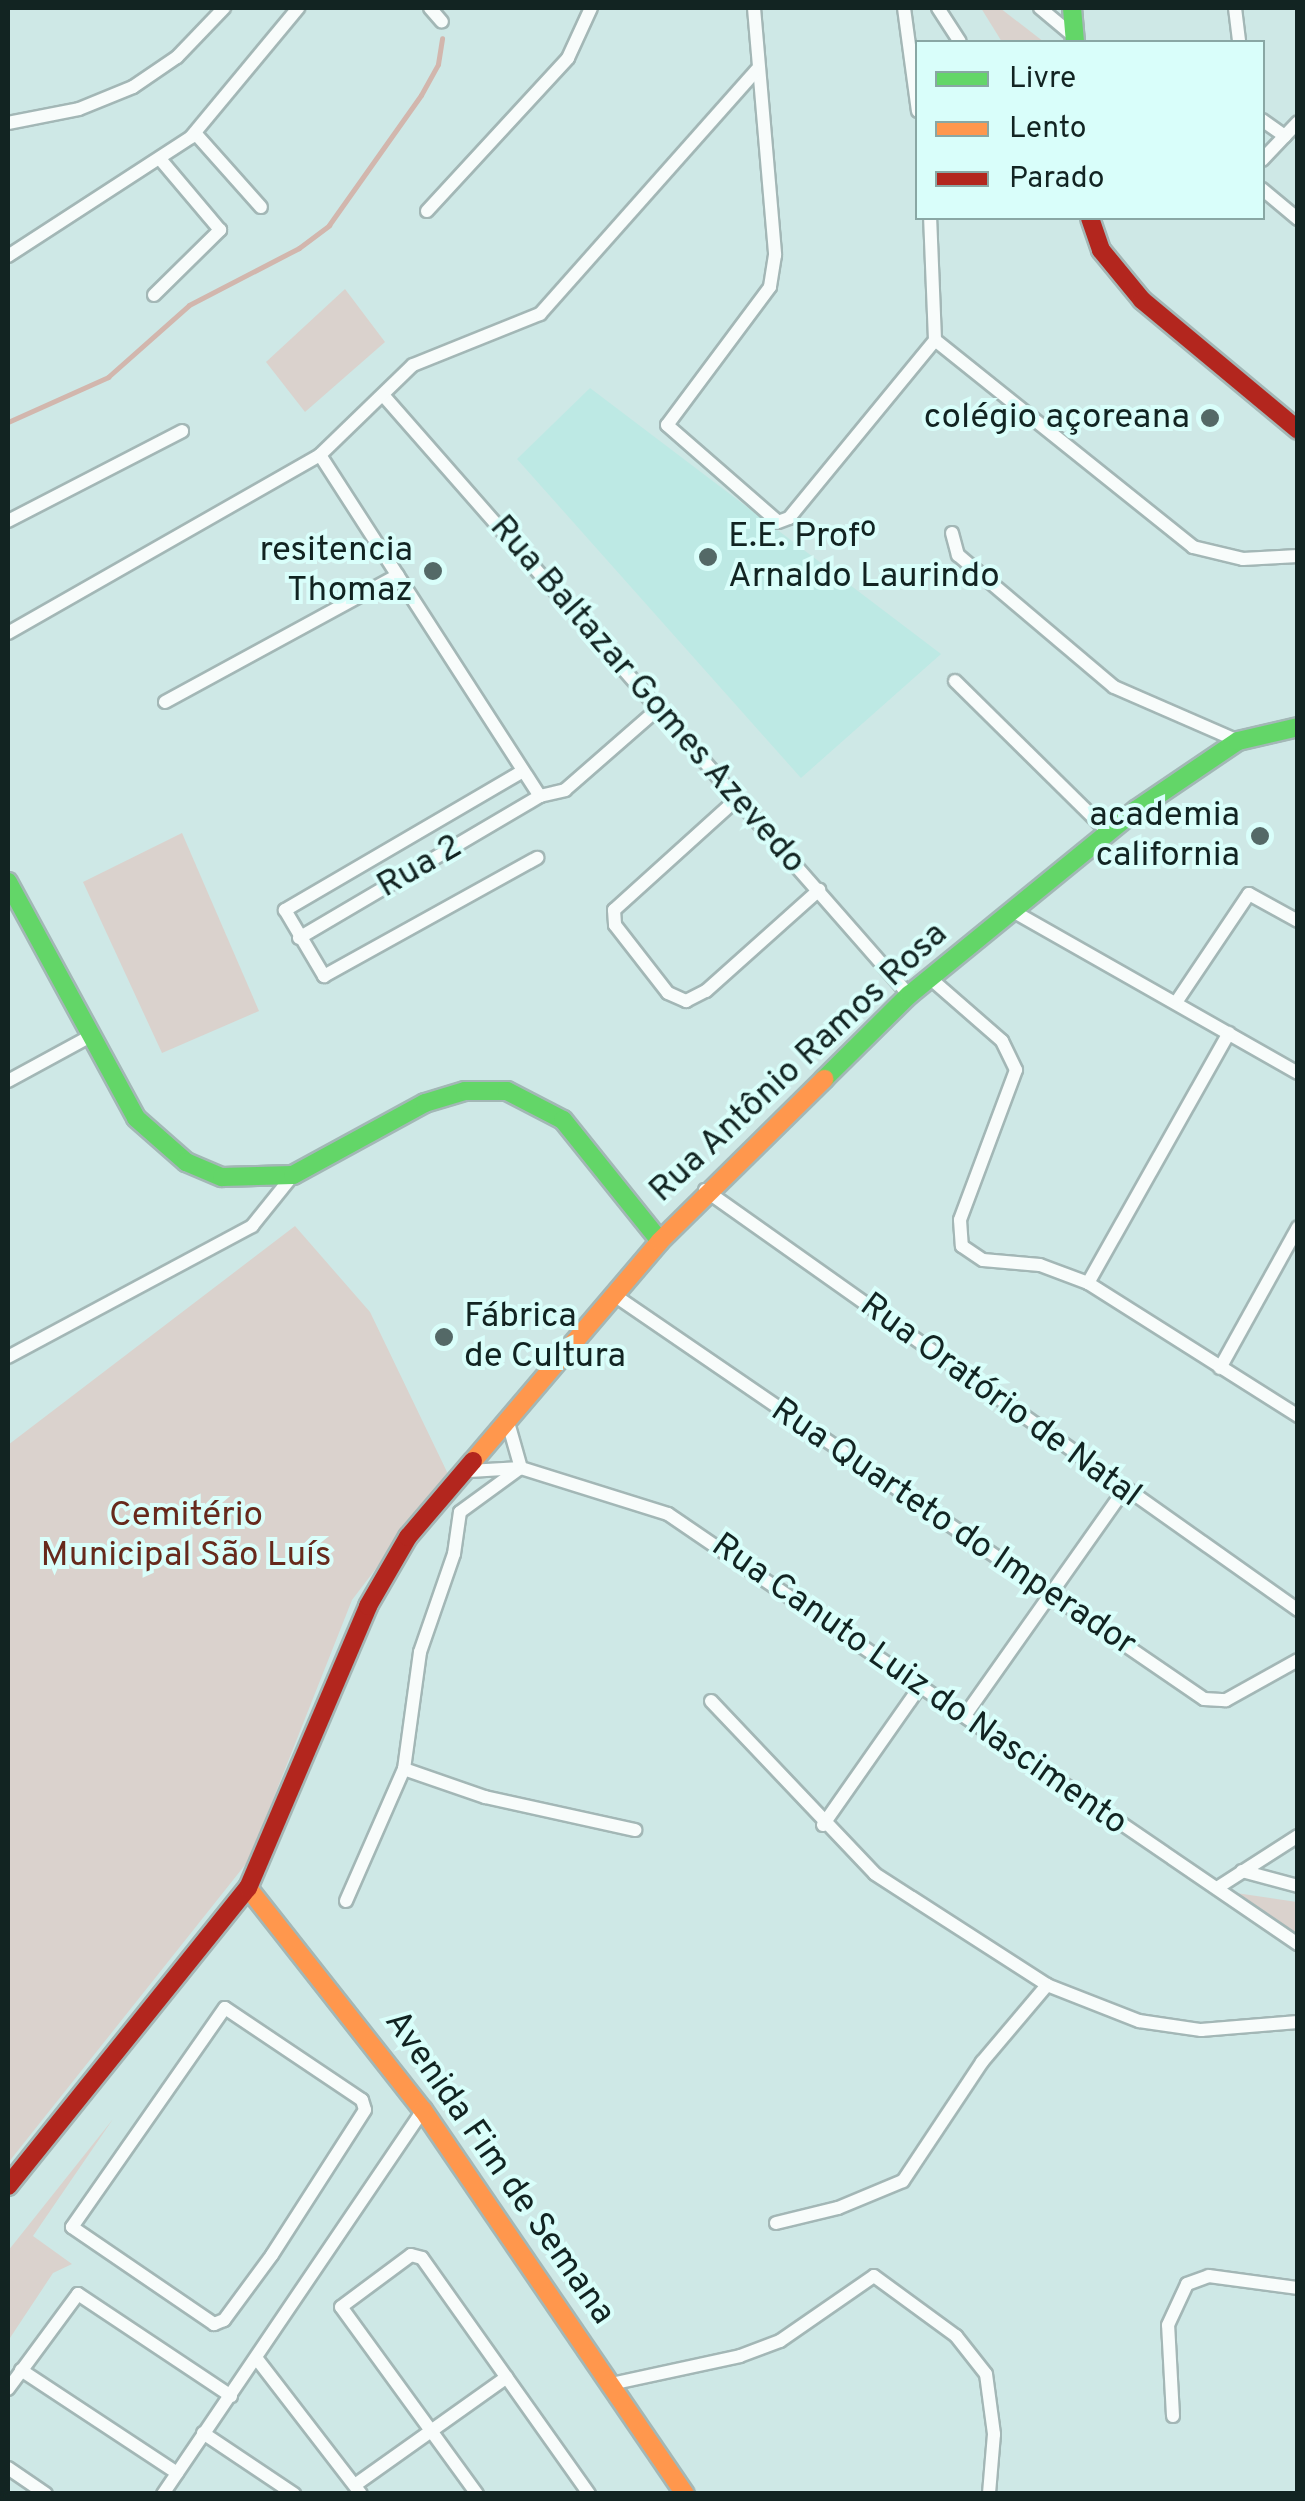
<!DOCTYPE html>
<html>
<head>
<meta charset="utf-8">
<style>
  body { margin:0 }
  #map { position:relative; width:1305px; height:2501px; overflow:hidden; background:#cee8e6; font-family:Overpass,sans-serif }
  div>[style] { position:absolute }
  .built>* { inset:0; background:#bde9e4 }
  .green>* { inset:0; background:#dad2cd }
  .stream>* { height:5px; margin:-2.5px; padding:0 2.5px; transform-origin:2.5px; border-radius:2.5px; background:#d2b6ad }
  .roads { filter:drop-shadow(2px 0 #a3b7b6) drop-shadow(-2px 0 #a3b7b6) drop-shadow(0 2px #a3b7b6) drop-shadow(0 -2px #a3b7b6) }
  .street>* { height:12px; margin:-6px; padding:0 6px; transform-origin:6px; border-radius:6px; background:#f8fcfb }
  .fast>* { height:18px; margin:-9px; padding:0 9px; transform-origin:9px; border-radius:9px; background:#63d668 }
  .slow>* { height:18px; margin:-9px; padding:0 9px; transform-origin:9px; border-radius:9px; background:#ff974d }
  .jam>* { height:18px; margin:-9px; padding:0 9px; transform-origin:9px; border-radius:9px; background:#b3261e }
  .dots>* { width:28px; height:28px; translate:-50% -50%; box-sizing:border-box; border:5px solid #d9fefa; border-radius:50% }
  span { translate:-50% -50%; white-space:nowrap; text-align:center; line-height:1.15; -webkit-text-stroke:8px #d9fefa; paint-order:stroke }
  .poi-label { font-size:35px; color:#122422 }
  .right { translate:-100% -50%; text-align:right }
  .left { translate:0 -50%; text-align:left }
  .street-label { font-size:35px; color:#122422 }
  .park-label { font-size:35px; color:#67291c }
  .frame { position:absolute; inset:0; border:10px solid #122422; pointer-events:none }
  .legend { position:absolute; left:915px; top:40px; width:350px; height:180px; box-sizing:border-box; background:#d9fefa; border:2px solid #89a7a4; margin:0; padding:12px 18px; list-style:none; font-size:30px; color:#122422 }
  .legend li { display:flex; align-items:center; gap:20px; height:50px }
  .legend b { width:50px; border:2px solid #89a7a4 }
</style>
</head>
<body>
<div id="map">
  <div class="built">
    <i style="clip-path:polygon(590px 388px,941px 654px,801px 778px,517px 459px)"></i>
  </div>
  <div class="green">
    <i style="clip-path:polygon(981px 8px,1000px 8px,1044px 42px,1002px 42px)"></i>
    <i style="clip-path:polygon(345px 289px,385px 342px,305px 412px,266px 362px)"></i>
    <i style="clip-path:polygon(182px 833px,259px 1011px,162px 1053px,83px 882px)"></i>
    <i style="clip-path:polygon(295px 1226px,370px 1312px,448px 1474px,352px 1600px,249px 1860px,8px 2163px,8px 1445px)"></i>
    <i style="clip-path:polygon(1236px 1893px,1297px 1902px,1297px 1938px)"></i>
    <i style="clip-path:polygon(113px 2119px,33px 2236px,72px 2264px,53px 2273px,8px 2341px,8px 2251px)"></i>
  </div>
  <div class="stream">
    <i style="left:8px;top:422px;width:110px;rotate:-24.2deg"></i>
    <i style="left:108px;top:377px;width:108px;rotate:-41.6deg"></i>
    <i style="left:189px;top:305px;width:124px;rotate:-27.4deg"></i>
    <i style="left:299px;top:248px;width:38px;rotate:-37deg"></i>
    <i style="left:329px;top:225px;width:159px;rotate:-54.7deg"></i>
    <i style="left:421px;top:95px;width:35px;rotate:-61deg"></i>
    <i style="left:438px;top:64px;width:26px;rotate:-81deg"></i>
  </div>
  <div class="roads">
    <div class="street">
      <i style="left:430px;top:8px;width:18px;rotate:49deg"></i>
      <i style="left:754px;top:8px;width:248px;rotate:85.1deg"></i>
      <i style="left:775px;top:255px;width:32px;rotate:99deg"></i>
      <i style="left:770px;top:287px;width:172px;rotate:126.7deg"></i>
      <i style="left:667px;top:425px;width:147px;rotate:41.1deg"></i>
      <i style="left:778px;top:522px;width:12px;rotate:-20deg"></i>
      <i style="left:789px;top:518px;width:230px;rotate:-50.6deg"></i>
      <i style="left:935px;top:340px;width:122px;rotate:-92.3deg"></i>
      <i style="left:904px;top:8px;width:104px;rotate:82.3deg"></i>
      <i style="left:938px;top:8px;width:40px;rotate:57.1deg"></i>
      <i style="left:1040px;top:8px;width:47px;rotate:39.8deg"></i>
      <i style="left:1235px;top:8px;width:34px;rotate:83deg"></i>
      <i style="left:1262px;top:120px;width:28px;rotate:35deg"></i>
      <i style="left:8px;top:123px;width:72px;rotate:-11.2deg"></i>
      <i style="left:79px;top:109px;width:58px;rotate:-22.2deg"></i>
      <i style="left:133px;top:87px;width:53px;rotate:-34.3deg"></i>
      <i style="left:177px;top:57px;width:68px;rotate:-46.2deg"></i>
      <i style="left:195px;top:133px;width:99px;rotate:48.3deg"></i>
      <i style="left:1262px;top:160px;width:52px;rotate:-46.5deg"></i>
      <i style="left:1262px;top:189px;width:47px;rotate:39.8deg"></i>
      <i style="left:427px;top:211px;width:208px;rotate:-47.3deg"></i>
      <i style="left:568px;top:58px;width:55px;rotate:-65.3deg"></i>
      <i style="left:8px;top:256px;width:218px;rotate:-33deg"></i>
      <i style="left:191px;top:137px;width:168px;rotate:-50.3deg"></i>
      <i style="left:154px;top:295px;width:93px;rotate:-44.6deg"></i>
      <i style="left:220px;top:230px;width:93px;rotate:-130.2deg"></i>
      <i style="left:935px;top:340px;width:331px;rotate:38.7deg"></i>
      <i style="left:1193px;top:547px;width:51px;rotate:13.5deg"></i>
      <i style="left:1243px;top:559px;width:55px;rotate:-3.1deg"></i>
      <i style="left:383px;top:395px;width:798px;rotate:48.76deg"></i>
      <i style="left:320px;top:455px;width:406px;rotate:57.2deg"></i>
      <i style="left:540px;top:796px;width:26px;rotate:-13deg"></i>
      <i style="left:565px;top:790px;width:125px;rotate:-41.1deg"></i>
      <i style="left:8px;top:521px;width:196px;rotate:-27.3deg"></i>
      <i style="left:952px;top:533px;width:23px;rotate:75deg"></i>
      <i style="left:958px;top:555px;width:204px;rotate:40.2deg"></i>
      <i style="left:1114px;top:687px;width:135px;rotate:23.5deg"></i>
      <i style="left:8px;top:633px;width:359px;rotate:-29.7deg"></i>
      <i style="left:320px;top:455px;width:129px;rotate:-44.1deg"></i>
      <i style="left:413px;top:365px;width:137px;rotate:-21.9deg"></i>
      <i style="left:540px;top:314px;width:327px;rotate:-48.4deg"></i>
      <i style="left:955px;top:681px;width:216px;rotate:44.6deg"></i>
      <i style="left:165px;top:702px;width:265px;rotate:-28.6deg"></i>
      <i style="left:523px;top:771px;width:276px;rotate:149.7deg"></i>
      <i style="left:285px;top:910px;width:77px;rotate:59.4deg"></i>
      <i style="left:324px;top:976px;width:244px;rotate:-29deg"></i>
      <i style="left:738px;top:798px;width:167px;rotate:137.9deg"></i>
      <i style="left:614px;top:910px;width:15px;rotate:86deg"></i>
      <i style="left:615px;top:925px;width:86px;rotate:52.1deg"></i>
      <i style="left:668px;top:993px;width:20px;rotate:24deg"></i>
      <i style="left:686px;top:1001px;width:22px;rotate:-27deg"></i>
      <i style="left:706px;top:991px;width:152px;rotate:-41.8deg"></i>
      <i style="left:1011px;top:910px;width:330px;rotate:29.6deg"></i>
      <i style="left:299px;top:938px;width:280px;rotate:-30.5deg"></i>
      <i style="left:931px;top:979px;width:94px;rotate:41.1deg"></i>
      <i style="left:1002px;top:1041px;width:32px;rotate:64deg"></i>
      <i style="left:1016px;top:1070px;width:160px;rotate:110.5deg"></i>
      <i style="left:960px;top:1220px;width:26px;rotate:86deg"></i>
      <i style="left:962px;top:1246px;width:25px;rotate:34deg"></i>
      <i style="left:983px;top:1260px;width:57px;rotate:5deg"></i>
      <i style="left:1040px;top:1265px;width:51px;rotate:20.6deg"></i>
      <i style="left:1088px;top:1283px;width:249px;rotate:32.3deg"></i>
      <i style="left:1177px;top:1001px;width:129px;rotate:-56.1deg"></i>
      <i style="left:1249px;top:894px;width:56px;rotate:28.9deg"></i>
      <i style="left:8px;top:1081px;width:92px;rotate:-28.5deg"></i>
      <i style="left:705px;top:1190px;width:727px;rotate:35.31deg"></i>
      <i style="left:1088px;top:1283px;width:287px;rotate:-60.6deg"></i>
      <i style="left:617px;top:1297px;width:711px;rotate:34.4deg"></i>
      <i style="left:1204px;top:1699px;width:22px;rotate:3deg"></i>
      <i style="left:1226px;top:1700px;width:82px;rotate:-29.1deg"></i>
      <i style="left:8px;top:1357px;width:277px;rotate:-28.2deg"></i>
      <i style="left:252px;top:1226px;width:65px;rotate:-51.2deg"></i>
      <i style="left:1220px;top:1368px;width:161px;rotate:-61deg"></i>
      <i style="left:509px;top:1426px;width:44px;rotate:74.1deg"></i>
      <i style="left:469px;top:1471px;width:52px;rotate:-3.3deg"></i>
      <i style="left:521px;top:1468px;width:154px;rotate:17.4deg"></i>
      <i style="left:668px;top:1514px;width:763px;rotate:34.32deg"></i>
      <i style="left:711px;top:1701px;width:238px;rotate:46.5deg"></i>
      <i style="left:875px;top:1874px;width:205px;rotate:32.8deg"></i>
      <i style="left:1047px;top:1985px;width:99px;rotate:21.4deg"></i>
      <i style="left:1139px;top:2021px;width:63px;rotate:8.3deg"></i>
      <i style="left:1201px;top:2030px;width:97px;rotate:-4.7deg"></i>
      <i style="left:966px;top:1714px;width:274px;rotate:-54.8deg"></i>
      <i style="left:404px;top:1769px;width:86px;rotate:19.1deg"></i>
      <i style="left:485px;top:1797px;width:154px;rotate:12.4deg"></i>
      <i style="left:823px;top:1825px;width:171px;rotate:-55deg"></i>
      <i style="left:1242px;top:1871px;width:58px;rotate:15deg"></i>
      <i style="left:1217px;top:1888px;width:96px;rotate:-32.7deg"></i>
      <i style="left:346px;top:1901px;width:144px;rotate:-66.3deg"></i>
      <i style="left:404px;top:1769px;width:118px;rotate:-82.2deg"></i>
      <i style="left:420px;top:1652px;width:104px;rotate:-70.9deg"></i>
      <i style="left:454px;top:1554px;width:42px;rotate:-81.9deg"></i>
      <i style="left:460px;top:1512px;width:73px;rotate:-36.1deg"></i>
      <i style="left:225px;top:2008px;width:165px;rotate:33.9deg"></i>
      <i style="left:362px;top:2100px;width:10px;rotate:73deg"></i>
      <i style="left:365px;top:2110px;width:172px;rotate:122.7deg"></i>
      <i style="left:272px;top:2255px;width:81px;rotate:126.4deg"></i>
      <i style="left:224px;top:2320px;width:11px;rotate:158deg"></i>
      <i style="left:214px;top:2324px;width:172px;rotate:-145.7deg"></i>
      <i style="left:72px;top:2227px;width:267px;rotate:-55.1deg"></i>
      <i style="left:776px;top:2223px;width:64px;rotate:-13.6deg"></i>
      <i style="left:838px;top:2208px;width:70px;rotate:-22.6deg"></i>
      <i style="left:903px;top:2181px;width:143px;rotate:-56.4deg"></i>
      <i style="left:982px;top:2062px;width:101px;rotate:-49.8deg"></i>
      <i style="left:257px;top:2359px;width:170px;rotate:52.4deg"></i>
      <i style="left:21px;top:2370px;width:187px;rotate:33.4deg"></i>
      <i style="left:611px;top:2384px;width:132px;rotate:-12.2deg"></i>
      <i style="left:740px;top:2356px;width:43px;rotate:-20.6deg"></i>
      <i style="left:780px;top:2341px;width:114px;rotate:-34.7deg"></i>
      <i style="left:874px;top:2276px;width:102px;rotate:36.2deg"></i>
      <i style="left:956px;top:2336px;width:48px;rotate:51.7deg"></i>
      <i style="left:986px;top:2374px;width:61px;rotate:82.4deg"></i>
      <i style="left:994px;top:2434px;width:60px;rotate:94.8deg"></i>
      <i style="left:8px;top:2389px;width:118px;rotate:-53.6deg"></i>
      <i style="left:78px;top:2294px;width:184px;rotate:33.7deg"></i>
      <i style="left:1173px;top:2416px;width:91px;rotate:-93.1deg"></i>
      <i style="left:1168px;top:2325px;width:45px;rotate:-65.1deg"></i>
      <i style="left:1187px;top:2284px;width:23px;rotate:-20deg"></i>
      <i style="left:1209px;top:2276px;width:90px;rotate:7.7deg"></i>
      <i style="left:203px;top:2433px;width:110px;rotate:33.8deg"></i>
      <i style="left:8px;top:2468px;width:46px;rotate:34.4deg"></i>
      <i style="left:355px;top:2485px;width:186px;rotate:-35.4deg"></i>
      <i style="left:163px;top:2494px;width:464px;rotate:-55.9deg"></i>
      <i style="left:477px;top:2494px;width:231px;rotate:-126deg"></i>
      <i style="left:341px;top:2307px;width:87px;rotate:-36.6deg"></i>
      <i style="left:411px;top:2255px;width:11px;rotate:15deg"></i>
      <i style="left:422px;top:2258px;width:289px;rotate:54.7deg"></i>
    </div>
    <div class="fast">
      <i style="left:1072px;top:8px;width:34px;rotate:85deg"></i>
      <i style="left:8px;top:882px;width:268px;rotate:61.5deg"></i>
      <i style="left:136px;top:1118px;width:67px;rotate:41.3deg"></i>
      <i style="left:186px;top:1162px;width:39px;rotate:23deg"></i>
      <i style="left:222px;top:1177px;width:71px;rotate:-1.6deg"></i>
      <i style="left:293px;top:1175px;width:150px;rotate:-28.6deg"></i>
      <i style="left:425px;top:1103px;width:42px;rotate:-16.7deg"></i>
      <i style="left:465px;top:1091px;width:42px"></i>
      <i style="left:507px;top:1091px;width:63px;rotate:27.4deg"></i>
      <i style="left:563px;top:1120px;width:155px;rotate:51.3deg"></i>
      <i style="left:824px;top:1079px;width:120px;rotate:-44.7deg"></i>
      <i style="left:909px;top:995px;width:293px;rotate:-39.2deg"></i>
      <i style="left:1136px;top:810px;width:123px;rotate:-34.1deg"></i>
      <i style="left:1238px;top:741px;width:62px;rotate:-13.1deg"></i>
    </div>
    <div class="slow">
      <i style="left:473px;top:1461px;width:289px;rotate:-49.6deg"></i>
      <i style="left:660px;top:1241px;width:231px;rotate:-44.6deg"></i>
      <i style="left:248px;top:1888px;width:283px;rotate:51.8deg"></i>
      <i style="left:423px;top:2110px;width:465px;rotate:55.7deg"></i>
    </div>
    <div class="jam">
      <i style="left:1090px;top:218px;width:34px;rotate:71deg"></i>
      <i style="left:1101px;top:250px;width:65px;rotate:50.6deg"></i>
      <i style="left:1142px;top:300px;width:203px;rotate:39.8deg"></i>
      <i style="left:8px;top:2186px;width:383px;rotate:-51.2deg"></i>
      <i style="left:248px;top:1888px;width:306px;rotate:-66.9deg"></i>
      <i style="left:368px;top:1606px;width:80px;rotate:-59.9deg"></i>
      <i style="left:408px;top:1537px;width:100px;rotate:-49.5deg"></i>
    </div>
  </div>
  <div class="dots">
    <i style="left:1210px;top:418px;background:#546967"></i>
    <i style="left:708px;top:557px;background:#546967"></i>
    <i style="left:433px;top:571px;background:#546967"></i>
    <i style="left:1260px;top:836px;background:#546967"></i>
    <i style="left:444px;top:1337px;background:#546967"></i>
  </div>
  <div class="poi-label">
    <span class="right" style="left:1190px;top:418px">colégio açoreana</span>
    <span class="left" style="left:728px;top:557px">E.E. Profº<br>Arnaldo Laurindo</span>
    <span class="right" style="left:413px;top:571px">resitencia<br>Thomaz</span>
    <span class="right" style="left:1240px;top:836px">academia<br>california</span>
    <span class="left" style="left:464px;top:1337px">Fábrica<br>de Cultura</span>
  </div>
  <div class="street-label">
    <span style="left:647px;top:695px;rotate:49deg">Rua Baltazar Gomes Azevedo</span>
    <span style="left:420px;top:867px;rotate:-30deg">Rua 2</span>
    <span style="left:799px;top:1063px;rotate:-43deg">Rua Antônio Ramos Rosa</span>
    <span style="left:1000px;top:1401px;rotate:36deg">Rua Oratório de Natal</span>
    <span style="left:953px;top:1528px;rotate:34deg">Rua Quarteto do Imperador</span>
    <span style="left:919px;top:1685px;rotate:35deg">Rua Canuto Luiz do Nascimento</span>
    <span style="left:499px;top:2168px;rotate:55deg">Avenida Fim de Semana</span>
  </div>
  <div class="park-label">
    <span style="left:186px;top:1536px">Cemitério<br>Municipal São Luís</span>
  </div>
  <div class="frame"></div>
  <ul class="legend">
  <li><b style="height:12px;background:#63d668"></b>Livre</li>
  <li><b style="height:12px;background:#ff974d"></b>Lento</li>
  <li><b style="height:12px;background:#b3261e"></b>Parado</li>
  </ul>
</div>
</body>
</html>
